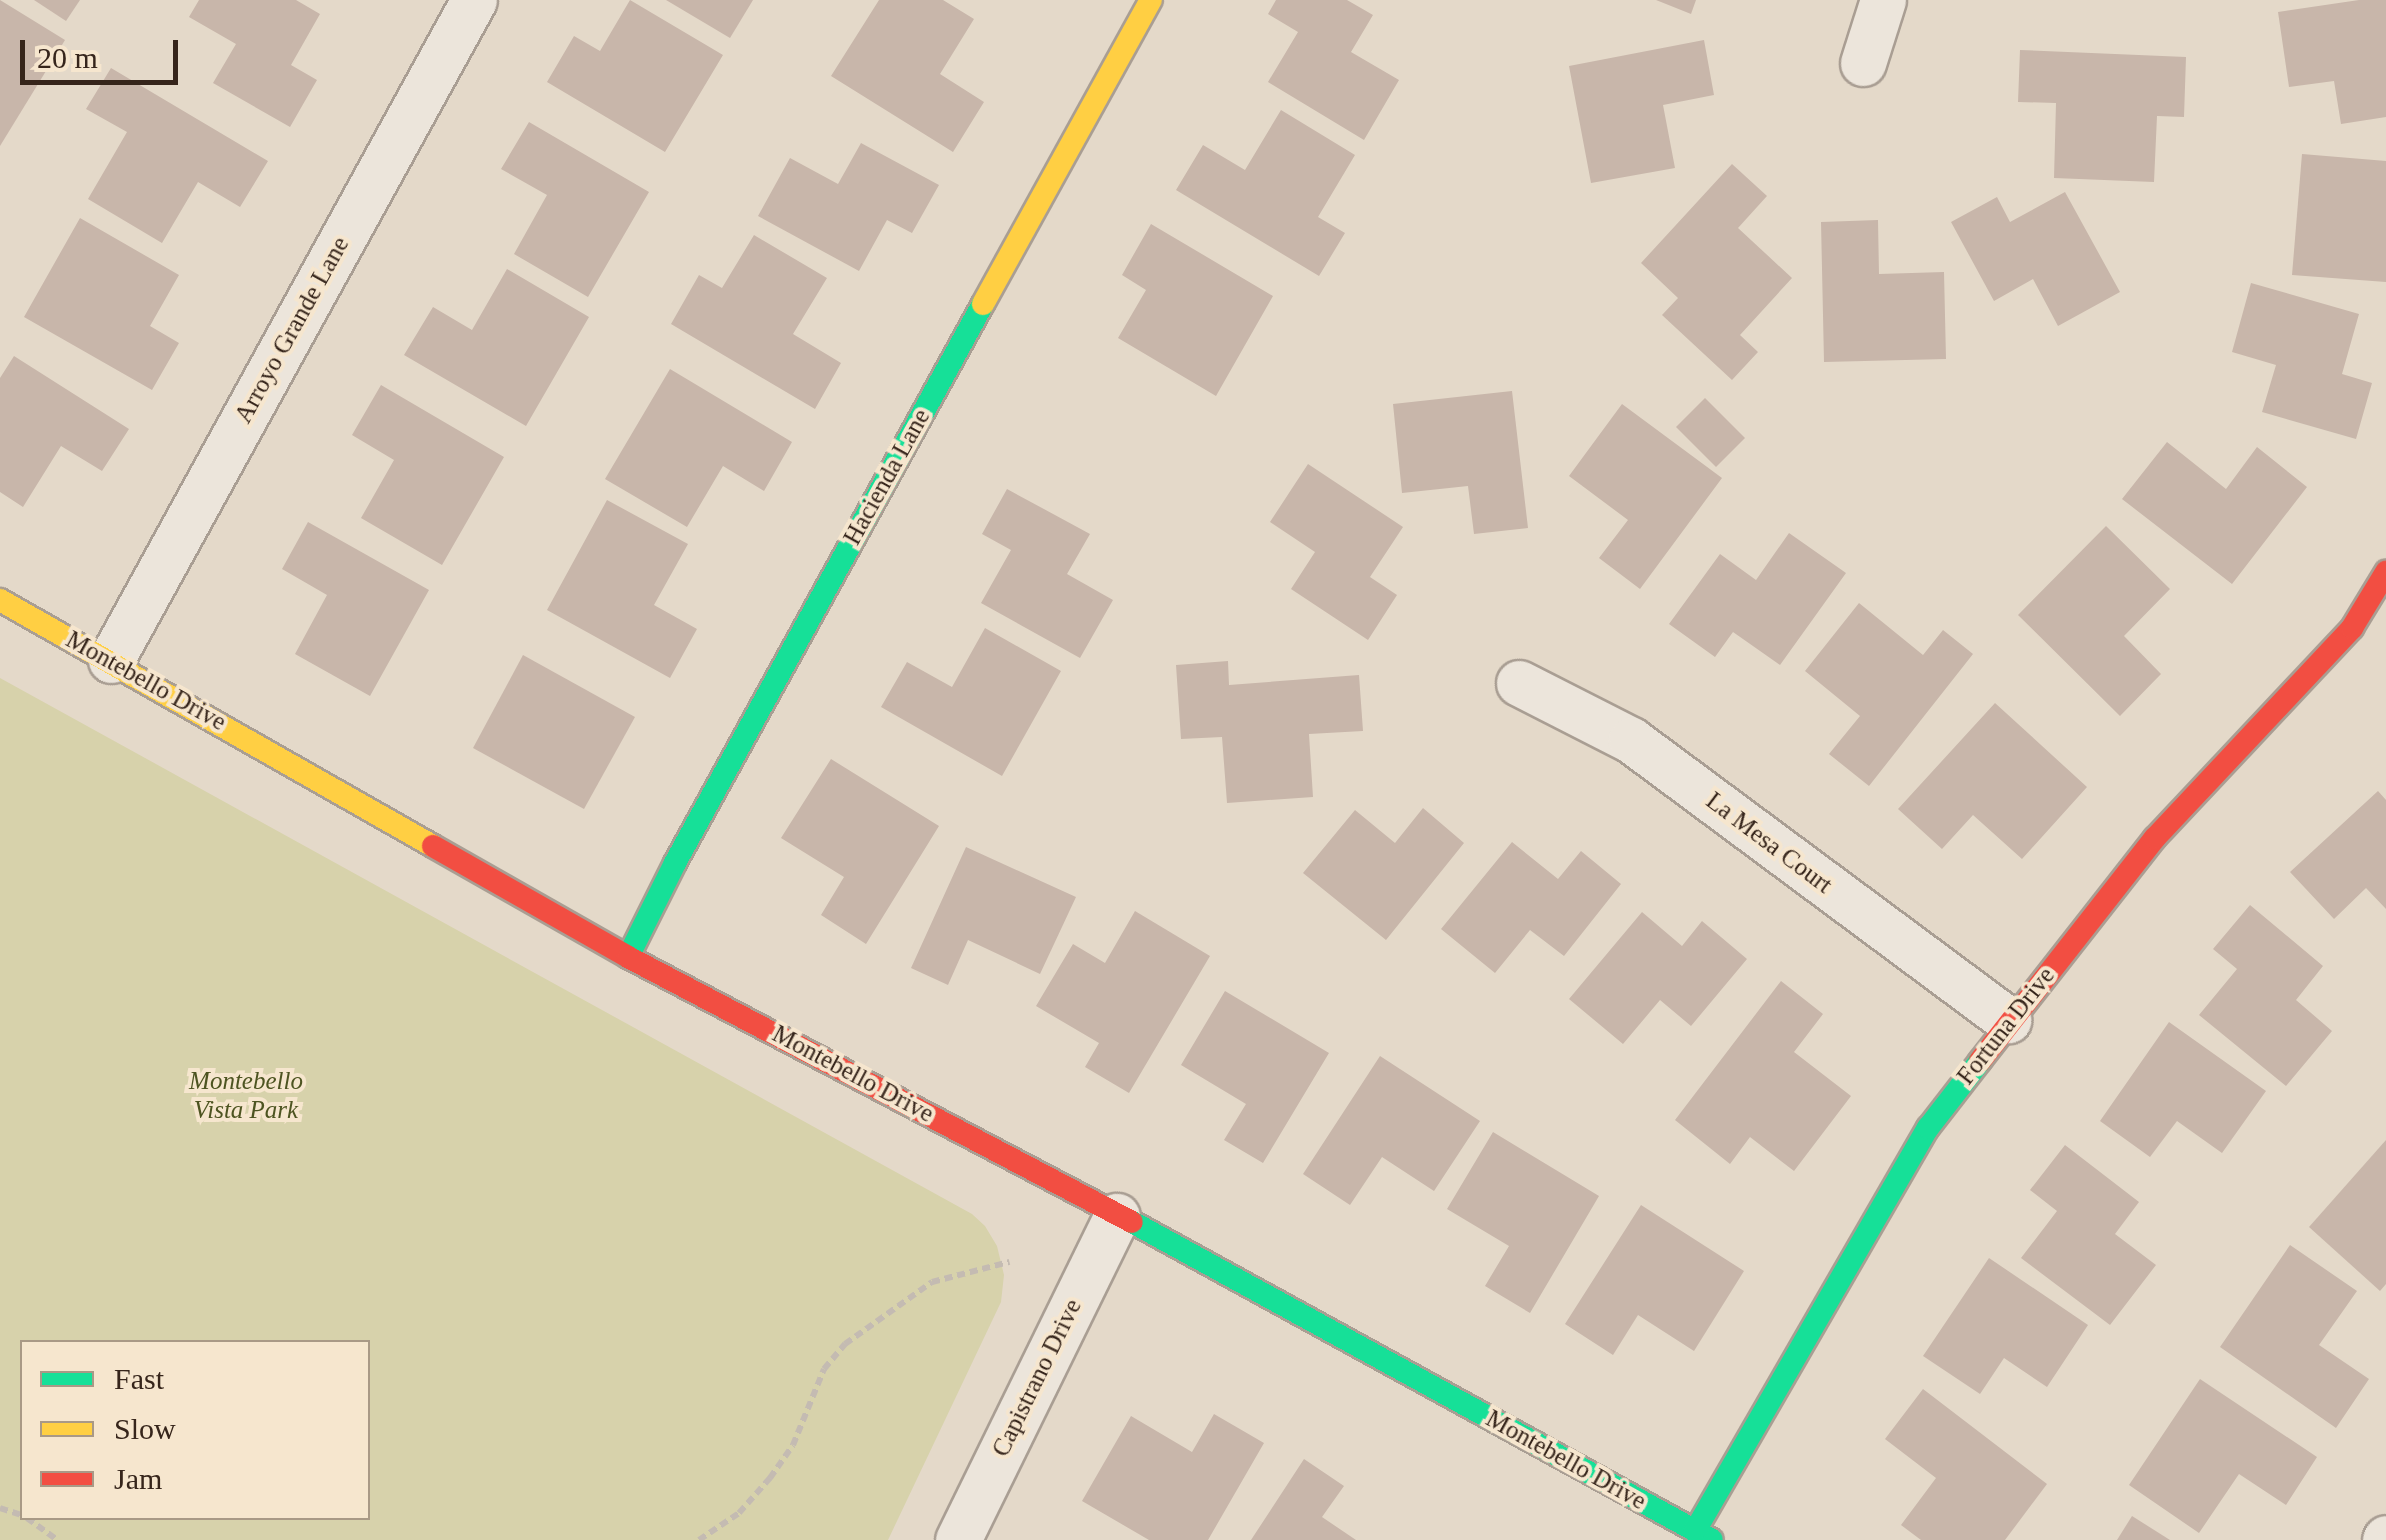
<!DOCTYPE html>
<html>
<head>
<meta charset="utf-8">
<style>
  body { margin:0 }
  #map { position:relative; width:2386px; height:1540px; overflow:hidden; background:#e4d9c9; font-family:Georgia,serif }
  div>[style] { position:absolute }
  .green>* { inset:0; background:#d7d2ab }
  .building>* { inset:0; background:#c8b6aa }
  .path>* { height:6px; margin-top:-3px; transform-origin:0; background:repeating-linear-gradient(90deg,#c4bbb2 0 8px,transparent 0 13px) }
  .roads { filter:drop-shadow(2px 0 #a99e93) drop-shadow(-2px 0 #a99e93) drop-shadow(0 2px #a99e93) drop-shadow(0 -2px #a99e93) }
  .street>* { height:45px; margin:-22.5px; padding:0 22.5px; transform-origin:22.5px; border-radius:22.5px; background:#ece5db }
  .fast>* { height:22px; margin:-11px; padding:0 11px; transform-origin:11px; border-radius:11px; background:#16e098 }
  .slow>* { height:22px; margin:-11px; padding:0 11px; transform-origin:11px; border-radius:11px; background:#ffcf43 }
  .jam>* { height:22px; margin:-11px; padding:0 11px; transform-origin:11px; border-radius:11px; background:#f24e42 }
  span { translate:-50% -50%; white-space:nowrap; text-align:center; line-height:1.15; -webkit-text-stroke:8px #f6e6ce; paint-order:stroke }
  .street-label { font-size:25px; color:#36251b }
  .park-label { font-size:25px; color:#4d5421; font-style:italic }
  .legend { position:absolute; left:20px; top:1340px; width:350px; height:180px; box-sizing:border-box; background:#f6e6ce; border:2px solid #a99986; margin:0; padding:12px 18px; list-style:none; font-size:30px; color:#36251b }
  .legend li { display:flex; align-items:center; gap:20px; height:50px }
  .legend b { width:50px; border:2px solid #a99986 }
  .scale { position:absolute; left:20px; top:40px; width:158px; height:45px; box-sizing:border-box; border:5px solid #36251b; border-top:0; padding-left:12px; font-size:30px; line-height:35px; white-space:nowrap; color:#36251b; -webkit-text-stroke:8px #f6e6ce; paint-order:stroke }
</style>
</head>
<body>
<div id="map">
  <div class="green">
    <i style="clip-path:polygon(evenodd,0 678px,972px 1214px,985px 1226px,997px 1246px,1004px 1275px,1001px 1302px,888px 1540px,0 1540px,0 678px,22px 1342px,368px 1342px,368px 1518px,22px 1518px,22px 1342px)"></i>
  </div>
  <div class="building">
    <i style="clip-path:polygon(0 0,65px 40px,0 146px)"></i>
    <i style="clip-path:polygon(34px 0,80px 0,66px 21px)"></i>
    <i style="clip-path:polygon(199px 0,296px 0,320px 14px,291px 65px,317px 80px,290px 127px,213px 83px,236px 44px,189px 17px)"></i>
    <i style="clip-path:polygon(630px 0,723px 55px,665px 152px,547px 82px,574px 36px,600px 51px)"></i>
    <i style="clip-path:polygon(666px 0,753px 0,730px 38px)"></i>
    <i style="clip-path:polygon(879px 0,943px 0,974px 19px,940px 74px,984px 102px,953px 152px,831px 76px)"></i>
    <i style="clip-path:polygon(1276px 0,1347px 0,1373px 15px,1351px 52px,1399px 80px,1364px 140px,1268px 82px,1298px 32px,1268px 14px)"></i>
    <i style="clip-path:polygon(1656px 0,1696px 0,1691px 14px)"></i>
    <i style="clip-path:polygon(2359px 0,2386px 0,2386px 117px,2341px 124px,2334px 81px,2289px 87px,2278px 12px)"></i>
    <i style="clip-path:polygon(1704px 40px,1714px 95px,1663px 105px,1675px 168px,1591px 183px,1569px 66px)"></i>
    <i style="clip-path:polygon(2020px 50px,2186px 57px,2184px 117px,2157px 116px,2154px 182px,2054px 178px,2056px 103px,2018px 102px)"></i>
    <i style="clip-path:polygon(111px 68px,268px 161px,240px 207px,198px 182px,162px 243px,88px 199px,127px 132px,86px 109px)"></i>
    <i style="clip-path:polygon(1281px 110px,1355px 155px,1318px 217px,1345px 233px,1319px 276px,1176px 190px,1203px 145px,1245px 170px)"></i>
    <i style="clip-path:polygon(529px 122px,649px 192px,588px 297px,514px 254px,547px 195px,501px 169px)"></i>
    <i style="clip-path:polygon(861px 143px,939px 185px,912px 233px,887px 220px,859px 271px,758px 216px,790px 158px,838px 184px)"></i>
    <i style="clip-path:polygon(2302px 154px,2386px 161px,2386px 282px,2292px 275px)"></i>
    <i style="clip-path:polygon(1732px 164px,1767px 196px,1738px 228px,1792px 278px,1740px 335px,1758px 352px,1732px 380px,1662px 315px,1678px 298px,1641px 263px)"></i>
    <i style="clip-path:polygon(2065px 192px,2120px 292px,2058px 326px,2033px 279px,1994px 301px,1951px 222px,1997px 197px,2010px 222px)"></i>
    <i style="clip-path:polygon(80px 218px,179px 275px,150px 326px,179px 343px,152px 390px,24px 317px)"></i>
    <i style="clip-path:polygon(1878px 220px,1879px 274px,1944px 272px,1946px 359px,1824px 362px,1821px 222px)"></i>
    <i style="clip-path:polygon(1151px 224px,1273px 296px,1216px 396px,1118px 338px,1146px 290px,1122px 275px)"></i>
    <i style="clip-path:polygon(754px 235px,827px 278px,793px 334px,841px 363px,815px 409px,671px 324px,699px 275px,722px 288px)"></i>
    <i style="clip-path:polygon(507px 269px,589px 317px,526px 426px,404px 355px,433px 307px,472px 330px)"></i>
    <i style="clip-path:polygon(2251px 283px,2359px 314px,2342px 374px,2372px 383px,2356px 439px,2262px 412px,2276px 365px,2232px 352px)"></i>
    <i style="clip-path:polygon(14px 356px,129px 429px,102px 471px,61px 446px,23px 507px,0 492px,0 378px)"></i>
    <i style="clip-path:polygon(670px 369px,792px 442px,764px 491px,723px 466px,687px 527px,605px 479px)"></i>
    <i style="clip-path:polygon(381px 385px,504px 457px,442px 565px,361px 518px,394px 460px,352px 435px)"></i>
    <i style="clip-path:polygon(1512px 391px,1528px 528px,1474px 534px,1468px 486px,1402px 493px,1393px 404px)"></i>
    <i style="clip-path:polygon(1705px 398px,1745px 438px,1716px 467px,1676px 427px)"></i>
    <i style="clip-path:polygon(1622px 404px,1722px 478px,1640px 589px,1599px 558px,1628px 520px,1569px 476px)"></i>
    <i style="clip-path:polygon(2167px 442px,2226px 489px,2257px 447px,2307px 487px,2232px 584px,2122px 499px)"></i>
    <i style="clip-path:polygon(1308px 464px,1403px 527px,1370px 577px,1397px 595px,1368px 640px,1291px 589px,1315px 552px,1270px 522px)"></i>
    <i style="clip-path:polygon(1007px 489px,1090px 534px,1067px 574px,1113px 600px,1080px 658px,981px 603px,1011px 550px,982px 534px)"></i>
    <i style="clip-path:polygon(607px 500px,688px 544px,654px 605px,697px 629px,670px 678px,547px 610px)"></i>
    <i style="clip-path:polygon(308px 522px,429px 590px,370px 696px,295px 654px,327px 595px,282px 569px)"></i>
    <i style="clip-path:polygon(2106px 526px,2170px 589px,2124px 636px,2161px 674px,2120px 716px,2018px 615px)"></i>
    <i style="clip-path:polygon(1789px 533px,1846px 573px,1780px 665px,1733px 632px,1715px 657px,1669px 624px,1720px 554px,1756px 580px)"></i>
    <i style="clip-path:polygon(1859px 603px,1923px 655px,1943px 630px,1973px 654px,1869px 786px,1829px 754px,1860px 716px,1805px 671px)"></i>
    <i style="clip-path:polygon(985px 628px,1061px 671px,1002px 776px,881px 707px,907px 662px,952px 687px)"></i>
    <i style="clip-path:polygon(523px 655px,635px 717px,584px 809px,473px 748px)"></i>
    <i style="clip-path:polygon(1228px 661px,1229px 685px,1359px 675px,1363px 731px,1309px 734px,1313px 797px,1227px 803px,1222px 737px,1181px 739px,1176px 665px)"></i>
    <i style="clip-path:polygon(1995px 703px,2087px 787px,2022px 859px,1973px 815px,1942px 849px,1898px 809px)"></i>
    <i style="clip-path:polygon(831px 759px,939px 826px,866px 944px,821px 915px,844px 877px,781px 838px)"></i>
    <i style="clip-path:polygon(2378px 791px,2386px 800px,2386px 909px,2366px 888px,2334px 919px,2290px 872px)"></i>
    <i style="clip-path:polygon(1423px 808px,1464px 843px,1386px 940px,1303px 873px,1355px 810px,1395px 843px)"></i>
    <i style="clip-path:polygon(1512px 842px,1558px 879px,1581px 851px,1621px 884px,1564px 956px,1530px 930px,1495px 973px,1441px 929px)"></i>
    <i style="clip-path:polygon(966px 847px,1076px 897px,1040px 974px,968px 940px,948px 985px,911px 968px)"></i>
    <i style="clip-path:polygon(2250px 905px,2323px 966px,2296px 1000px,2332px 1031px,2286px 1086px,2199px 1015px,2237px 969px,2213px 949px)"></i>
    <i style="clip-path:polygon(1135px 911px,1210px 956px,1129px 1093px,1085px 1067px,1099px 1043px,1036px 1006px,1073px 944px,1105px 963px)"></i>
    <i style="clip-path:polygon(1642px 912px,1682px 946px,1702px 921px,1747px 959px,1691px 1026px,1660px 1000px,1623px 1044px,1569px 999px)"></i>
    <i style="clip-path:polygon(1781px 981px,1823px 1014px,1794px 1052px,1851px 1096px,1794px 1171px,1750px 1137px,1730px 1164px,1675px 1120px)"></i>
    <i style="clip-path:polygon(1225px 991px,1329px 1053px,1263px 1163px,1224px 1140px,1246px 1104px,1181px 1065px)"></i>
    <i style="clip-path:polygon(2169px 1022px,2266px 1091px,2222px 1153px,2177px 1121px,2150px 1157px,2100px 1121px)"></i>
    <i style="clip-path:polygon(1380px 1056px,1480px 1121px,1434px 1191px,1382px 1157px,1350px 1205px,1303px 1174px)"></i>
    <i style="clip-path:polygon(1493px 1132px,1599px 1196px,1530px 1313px,1485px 1286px,1509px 1246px,1447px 1209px)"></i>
    <i style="clip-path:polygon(2386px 1140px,2386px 1284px,2380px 1291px,2309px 1227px)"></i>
    <i style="clip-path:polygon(2065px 1145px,2139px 1202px,2115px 1234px,2156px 1265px,2110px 1325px,2021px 1258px,2057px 1211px,2030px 1190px)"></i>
    <i style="clip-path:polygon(1641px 1205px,1744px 1271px,1694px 1351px,1638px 1315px,1613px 1355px,1565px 1324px)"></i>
    <i style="clip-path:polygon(2290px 1245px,2357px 1291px,2319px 1345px,2369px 1379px,2336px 1428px,2220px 1347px)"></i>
    <i style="clip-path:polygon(1989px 1258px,2088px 1325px,2047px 1387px,2004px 1358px,1980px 1394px,1923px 1356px)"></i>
    <i style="clip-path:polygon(2200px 1379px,2317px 1457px,2286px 1505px,2239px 1474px,2199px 1533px,2129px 1485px)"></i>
    <i style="clip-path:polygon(1923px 1389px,2047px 1484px,2005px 1540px,1921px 1540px,1901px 1525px,1936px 1478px,1885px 1439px)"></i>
    <i style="clip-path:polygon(1214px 1414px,1264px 1443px,1208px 1540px,1149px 1540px,1082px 1501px,1131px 1416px,1192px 1452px)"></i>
    <i style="clip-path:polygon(1304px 1459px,1344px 1486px,1322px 1517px,1356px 1540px,1251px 1540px)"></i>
    <i style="clip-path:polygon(2132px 1516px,2170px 1540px,2117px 1540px)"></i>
  </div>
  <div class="path">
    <i style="left:0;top:1508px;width:23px;rotate:18deg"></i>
    <i style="left:27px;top:1518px;width:37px;rotate:36deg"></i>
    <i style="left:699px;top:1540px;width:48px;rotate:-34deg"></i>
    <i style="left:739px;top:1513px;width:47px;rotate:-48.5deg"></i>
    <i style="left:770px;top:1478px;width:40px;rotate:-55.1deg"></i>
    <i style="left:793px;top:1445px;width:82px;rotate:-67.8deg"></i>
    <i style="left:824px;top:1369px;width:33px;rotate:-50deg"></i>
    <i style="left:845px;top:1344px;width:107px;rotate:-35.5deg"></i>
    <i style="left:932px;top:1282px;width:80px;rotate:-14.6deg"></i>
  </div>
  <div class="roads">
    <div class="street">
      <i style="left:1863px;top:63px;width:66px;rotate:-72.4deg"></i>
      <i style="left:111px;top:660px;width:753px;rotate:-61.19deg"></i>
      <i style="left:1519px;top:683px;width:126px;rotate:27deg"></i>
      <i style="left:1631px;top:740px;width:470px;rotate:36.6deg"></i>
      <i style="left:958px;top:1540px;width:361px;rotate:-63.9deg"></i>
      <i style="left:2385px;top:1540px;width:2px;rotate:-63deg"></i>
    </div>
    <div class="fast">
      <i style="left:628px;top:957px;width:105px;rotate:-63.4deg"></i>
      <i style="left:675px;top:863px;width:638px;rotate:-61.15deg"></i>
      <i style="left:1132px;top:1222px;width:661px;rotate:28.73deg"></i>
      <i style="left:1695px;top:1531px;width:466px;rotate:-60deg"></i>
      <i style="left:1928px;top:1128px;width:85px;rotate:-52.2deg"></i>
    </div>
    <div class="slow">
      <i style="left:983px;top:304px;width:347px;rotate:-61.1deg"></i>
      <i style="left:0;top:600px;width:498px;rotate:29.6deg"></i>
    </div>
    <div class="jam">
      <i style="left:433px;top:846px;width:224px;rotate:29.6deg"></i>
      <i style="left:628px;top:957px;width:569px;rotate:27.74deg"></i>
      <i style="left:1980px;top:1061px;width:283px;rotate:-51.9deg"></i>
      <i style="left:2155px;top:838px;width:288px;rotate:-46.8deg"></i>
      <i style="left:2352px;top:628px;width:66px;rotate:-58.7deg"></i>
    </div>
  </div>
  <div class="street-label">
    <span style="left:292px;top:330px;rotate:-61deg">Arroyo Grande Lane</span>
    <span style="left:887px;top:477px;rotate:-61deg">Hacienda Lane</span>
    <span style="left:146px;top:681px;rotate:29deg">Montebello Drive</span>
    <span style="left:1769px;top:843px;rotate:37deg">La Mesa Court</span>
    <span style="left:2006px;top:1026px;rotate:-52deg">Fortuna Drive</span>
    <span style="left:853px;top:1074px;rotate:28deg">Montebello Drive</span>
    <span style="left:1037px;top:1378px;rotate:-64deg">Capistrano Drive</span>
    <span style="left:1566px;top:1460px;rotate:29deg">Montebello Drive</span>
  </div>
  <div class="park-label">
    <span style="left:246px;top:1096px">Montebello<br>Vista Park</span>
  </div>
  <ul class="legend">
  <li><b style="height:12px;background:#16e098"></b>Fast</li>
  <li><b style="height:12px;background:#ffcf43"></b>Slow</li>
  <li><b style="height:12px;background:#f24e42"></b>Jam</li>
  </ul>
  <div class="scale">20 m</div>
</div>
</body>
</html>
